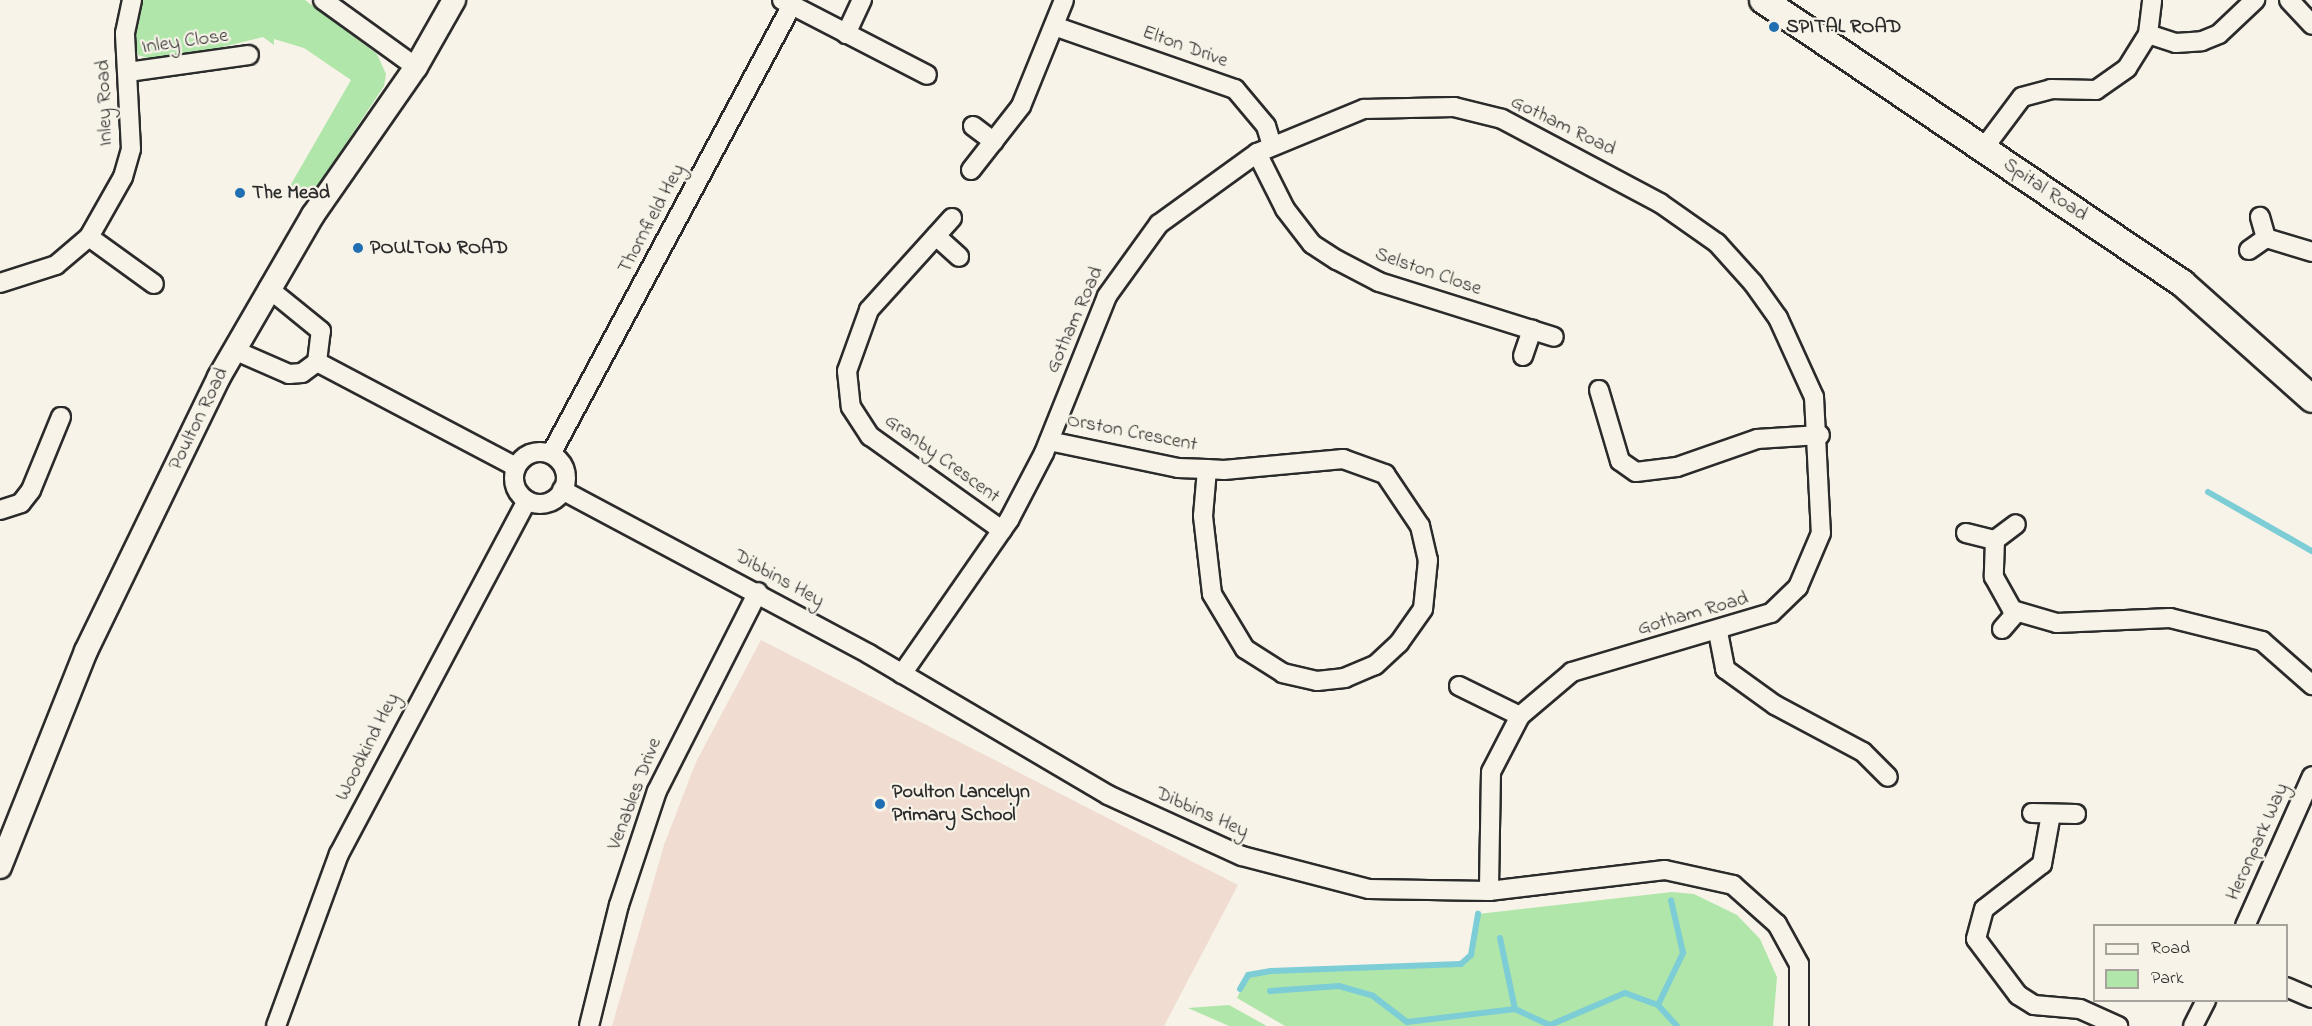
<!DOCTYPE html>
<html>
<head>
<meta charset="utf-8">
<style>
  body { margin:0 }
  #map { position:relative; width:2312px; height:1026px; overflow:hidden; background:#f7f3e8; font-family:"Indie Flower",sans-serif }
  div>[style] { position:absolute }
  .built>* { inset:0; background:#f0dcd1 }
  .green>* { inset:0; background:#b0e6a9 }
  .stream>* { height:6px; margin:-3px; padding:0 3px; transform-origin:3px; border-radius:3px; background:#7dcdd7 }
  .roads { filter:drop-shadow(2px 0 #2b2b2b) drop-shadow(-2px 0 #2b2b2b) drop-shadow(0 2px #2b2b2b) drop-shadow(0 -2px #2b2b2b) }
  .minor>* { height:18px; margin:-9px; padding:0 9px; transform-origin:9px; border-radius:9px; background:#f7f3e8 }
  .minor>.ring { margin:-9px; padding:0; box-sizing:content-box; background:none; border:18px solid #f7f3e8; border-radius:50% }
  .tertiary>* { height:22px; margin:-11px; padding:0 11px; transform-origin:11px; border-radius:11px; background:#f7f3e8 }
  .secondary>* { height:26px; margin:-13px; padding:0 13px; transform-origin:13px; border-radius:13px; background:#f7f3e8 }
  .dots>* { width:16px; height:16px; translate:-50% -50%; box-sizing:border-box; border:3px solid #f7f3e8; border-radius:50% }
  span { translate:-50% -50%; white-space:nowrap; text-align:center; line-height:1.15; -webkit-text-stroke:4.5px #f7f3e8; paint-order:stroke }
  .poi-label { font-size:20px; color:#2b2b2b; font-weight:700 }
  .left { translate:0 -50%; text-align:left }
  .street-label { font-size:20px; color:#2b2b2b }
  .legend { position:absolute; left:2093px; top:924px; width:195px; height:78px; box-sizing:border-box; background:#f7f3e8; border:2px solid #a5a39c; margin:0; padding:8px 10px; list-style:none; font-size:18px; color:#2b2b2b }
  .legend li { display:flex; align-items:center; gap:12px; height:30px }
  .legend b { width:30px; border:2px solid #a5a39c }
</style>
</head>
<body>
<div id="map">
  <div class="built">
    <i style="clip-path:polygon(761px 640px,1238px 885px,1164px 1026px,612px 1026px,664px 845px,696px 762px)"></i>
  </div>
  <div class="green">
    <i style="clip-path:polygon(141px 0,305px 0,377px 54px,386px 74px,384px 86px,311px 196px,290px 186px,351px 80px,304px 48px,274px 39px,274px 45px,263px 37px,161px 62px,138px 55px,134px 41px)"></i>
    <i style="clip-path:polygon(1672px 892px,1694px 894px,1737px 915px,1760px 939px,1777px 977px,1773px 1026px,1285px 1026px,1237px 998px,1248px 975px,1306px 968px,1461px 964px,1471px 955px,1478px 914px)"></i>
    <i style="clip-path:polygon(1229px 1005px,1265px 1025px,1266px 1026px,1229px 1026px,1188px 1008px)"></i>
  </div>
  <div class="stream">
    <i style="left:2208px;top:492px;width:120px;rotate:29.6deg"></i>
    <i style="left:1500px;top:938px;width:73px;rotate:78.1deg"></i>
    <i style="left:1240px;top:989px;width:16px;rotate:-60deg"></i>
    <i style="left:1248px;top:975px;width:23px;rotate:-10deg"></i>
    <i style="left:1271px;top:971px;width:190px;rotate:-2.1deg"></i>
    <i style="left:1461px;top:964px;width:13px;rotate:-42deg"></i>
    <i style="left:1471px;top:955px;width:42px;rotate:-80.3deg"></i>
    <i style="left:1270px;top:991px;width:69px;rotate:-4.1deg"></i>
    <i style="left:1339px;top:986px;width:35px;rotate:16deg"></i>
    <i style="left:1373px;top:996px;width:43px;rotate:37.4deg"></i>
    <i style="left:1407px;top:1022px;width:109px;rotate:-6.9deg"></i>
    <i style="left:1515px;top:1009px;width:38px;rotate:25deg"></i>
    <i style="left:1550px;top:1025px;width:82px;rotate:-23.1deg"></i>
    <i style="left:1625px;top:993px;width:35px;rotate:20deg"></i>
    <i style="left:1658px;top:1005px;width:28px;rotate:48deg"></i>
    <i style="left:1658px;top:1005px;width:58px;rotate:-64.3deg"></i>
    <i style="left:1683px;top:953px;width:54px;rotate:-102.8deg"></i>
  </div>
  <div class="roads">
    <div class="minor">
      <i style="left:323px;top:0;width:115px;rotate:35.8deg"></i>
      <i style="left:782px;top:0;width:163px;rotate:27.3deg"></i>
      <i style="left:2289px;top:0;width:34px;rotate:47deg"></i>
      <i style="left:1054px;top:26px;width:192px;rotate:19.2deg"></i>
      <i style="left:1235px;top:89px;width:48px;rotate:50deg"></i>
      <i style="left:1266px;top:126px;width:21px;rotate:73deg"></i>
      <i style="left:846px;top:34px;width:38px;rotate:-65deg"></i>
      <i style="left:2148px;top:34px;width:29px;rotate:18deg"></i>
      <i style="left:2176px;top:43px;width:26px;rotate:-4deg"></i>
      <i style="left:2202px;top:41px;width:18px;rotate:-22deg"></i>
      <i style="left:2219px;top:34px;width:50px;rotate:-43.4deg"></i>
      <i style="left:128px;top:72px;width:122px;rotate:-8deg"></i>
      <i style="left:973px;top:126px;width:26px;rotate:37deg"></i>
      <i style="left:1983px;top:149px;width:65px;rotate:-53.1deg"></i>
      <i style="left:2022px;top:97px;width:30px;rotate:-15deg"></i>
      <i style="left:2051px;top:89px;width:45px;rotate:1.3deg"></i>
      <i style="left:2096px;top:90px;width:38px;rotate:-35deg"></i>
      <i style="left:2127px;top:68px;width:40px;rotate:-58deg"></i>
      <i style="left:2148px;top:34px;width:34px;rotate:-83deg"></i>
      <i style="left:1257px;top:153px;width:63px;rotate:63.4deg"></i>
      <i style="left:1285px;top:209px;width:44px;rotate:52.4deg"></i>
      <i style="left:1312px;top:244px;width:30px;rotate:33deg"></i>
      <i style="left:1337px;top:260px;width:47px;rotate:27.6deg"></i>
      <i style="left:1379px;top:282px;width:183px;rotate:17.4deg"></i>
      <i style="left:971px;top:170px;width:81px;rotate:-52deg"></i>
      <i style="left:1021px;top:106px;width:114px;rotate:-67.9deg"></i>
      <i style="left:952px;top:218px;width:124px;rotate:132.1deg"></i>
      <i style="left:869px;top:310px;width:65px;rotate:109.8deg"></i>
      <i style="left:847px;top:371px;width:36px;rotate:84deg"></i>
      <i style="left:851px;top:407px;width:35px;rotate:57deg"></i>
      <i style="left:870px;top:436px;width:162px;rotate:35.5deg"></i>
      <i style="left:936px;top:236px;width:31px;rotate:42deg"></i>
      <i style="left:89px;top:237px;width:80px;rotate:35.9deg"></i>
      <i style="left:2266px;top:238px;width:48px;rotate:16.9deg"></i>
      <i style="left:2249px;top:250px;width:21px;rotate:-35deg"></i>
      <i style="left:2266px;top:238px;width:22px;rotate:-106deg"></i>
      <i style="left:0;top:283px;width:59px;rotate:-17.8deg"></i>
      <i style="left:56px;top:265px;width:43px;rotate:-40.3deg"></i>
      <i style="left:89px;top:237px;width:69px;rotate:-60.5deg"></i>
      <i style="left:123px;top:177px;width:29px;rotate:-74deg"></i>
      <i style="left:131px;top:149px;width:116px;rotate:-93deg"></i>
      <i style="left:125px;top:33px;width:34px;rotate:-78deg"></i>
      <i style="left:234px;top:350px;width:60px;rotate:23.6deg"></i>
      <i style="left:289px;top:374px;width:13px;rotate:-4deg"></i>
      <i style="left:302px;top:373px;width:19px;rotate:-36deg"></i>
      <i style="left:317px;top:362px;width:31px;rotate:-83deg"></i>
      <i style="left:321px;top:331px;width:68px;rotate:-140.9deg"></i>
      <i style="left:1523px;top:356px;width:28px;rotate:-71deg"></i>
      <i style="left:317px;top:362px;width:225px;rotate:27.8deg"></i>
      <i style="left:1599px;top:390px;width:74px;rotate:73.5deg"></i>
      <i style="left:1620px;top:461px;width:19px;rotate:35deg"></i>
      <i style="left:1636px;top:472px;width:41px;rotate:-7deg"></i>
      <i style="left:1677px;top:467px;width:85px;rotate:-19.3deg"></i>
      <i style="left:1757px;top:439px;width:63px;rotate:-3.6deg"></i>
      <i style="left:1049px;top:441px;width:132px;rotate:11.8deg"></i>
      <i style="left:1178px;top:468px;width:29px;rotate:2deg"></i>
      <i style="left:1207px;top:469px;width:17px;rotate:3deg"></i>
      <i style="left:1224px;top:470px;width:120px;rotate:-5.3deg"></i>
      <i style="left:1343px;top:459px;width:45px;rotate:19.7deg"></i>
      <i style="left:1385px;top:474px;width:63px;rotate:56.1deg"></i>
      <i style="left:1420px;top:526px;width:35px;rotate:77deg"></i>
      <i style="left:1428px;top:560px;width:49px;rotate:95.8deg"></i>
      <i style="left:1423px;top:609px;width:42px;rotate:125.2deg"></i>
      <i style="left:1399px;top:643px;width:33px;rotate:137deg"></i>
      <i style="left:1375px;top:665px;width:33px;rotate:157deg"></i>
      <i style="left:1345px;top:678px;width:28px;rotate:174deg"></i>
      <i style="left:1317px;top:681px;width:35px;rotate:-167deg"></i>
      <i style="left:1283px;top:673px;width:45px;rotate:-147.7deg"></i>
      <i style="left:1245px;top:649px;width:64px;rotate:-121deg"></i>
      <i style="left:1212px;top:594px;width:79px;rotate:-96.6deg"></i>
      <i style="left:1203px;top:516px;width:47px;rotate:-85.1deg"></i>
      <i class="ring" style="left:514px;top:452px;width:34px;height:34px"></i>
      <i style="left:551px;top:454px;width:510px;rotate:-61.78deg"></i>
      <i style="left:562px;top:490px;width:348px;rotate:28.1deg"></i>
      <i style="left:869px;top:654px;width:277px;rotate:30.5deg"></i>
      <i style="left:1108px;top:795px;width:147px;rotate:24.5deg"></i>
      <i style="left:1242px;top:856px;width:131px;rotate:14.6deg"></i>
      <i style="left:1369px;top:889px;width:120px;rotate:1deg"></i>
      <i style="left:1489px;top:891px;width:177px;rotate:-6.8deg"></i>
      <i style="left:1665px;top:870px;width:70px;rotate:12.4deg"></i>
      <i style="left:1733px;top:885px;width:59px;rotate:41.6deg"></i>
      <i style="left:1777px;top:924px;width:46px;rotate:61.2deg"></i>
      <i style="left:1799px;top:964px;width:62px;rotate:90deg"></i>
      <i style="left:0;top:510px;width:22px;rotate:-18deg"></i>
      <i style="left:21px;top:503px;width:16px;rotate:-52deg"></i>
      <i style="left:31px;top:490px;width:79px;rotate:-67.7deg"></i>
      <i style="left:1966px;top:533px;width:30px;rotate:14deg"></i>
      <i style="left:1995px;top:540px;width:26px;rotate:-37deg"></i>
      <i style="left:1995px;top:540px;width:37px;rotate:92deg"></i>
      <i style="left:1994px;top:577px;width:38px;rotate:61deg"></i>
      <i style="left:2012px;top:610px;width:47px;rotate:16.1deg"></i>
      <i style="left:2057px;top:623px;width:113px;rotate:-2.5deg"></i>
      <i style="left:2170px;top:618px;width:95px;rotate:14deg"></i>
      <i style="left:2262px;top:641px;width:67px;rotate:41.3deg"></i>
      <i style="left:2002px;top:629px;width:23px;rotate:-49deg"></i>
      <i style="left:1718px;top:632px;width:38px;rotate:79deg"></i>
      <i style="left:1725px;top:669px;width:62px;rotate:35.8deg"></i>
      <i style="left:1775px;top:705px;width:100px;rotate:28.1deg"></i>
      <i style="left:1863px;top:752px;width:35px;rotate:45deg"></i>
      <i style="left:902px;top:674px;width:188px;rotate:-55.2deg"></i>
      <i style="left:1009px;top:520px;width:76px;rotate:-62.4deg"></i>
      <i style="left:1044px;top:453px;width:169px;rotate:-68.1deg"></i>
      <i style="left:1107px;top:296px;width:89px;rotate:-54.2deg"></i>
      <i style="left:1159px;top:224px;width:121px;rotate:-35.9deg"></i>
      <i style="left:1257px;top:153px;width:116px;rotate:-22.4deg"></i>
      <i style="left:1364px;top:109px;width:90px;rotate:-1.3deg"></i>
      <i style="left:1454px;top:107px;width:49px;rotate:14deg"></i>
      <i style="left:1502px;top:119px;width:179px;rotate:28deg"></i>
      <i style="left:1660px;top:203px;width:70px;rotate:35.1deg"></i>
      <i style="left:1717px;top:243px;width:54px;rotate:48deg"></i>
      <i style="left:1753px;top:283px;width:43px;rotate:54.5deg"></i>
      <i style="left:1778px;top:318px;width:87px;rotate:65.5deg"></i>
      <i style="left:1814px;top:397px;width:136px;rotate:87.1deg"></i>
      <i style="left:1821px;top:533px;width:59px;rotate:113.1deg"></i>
      <i style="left:1798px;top:587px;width:37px;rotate:136deg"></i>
      <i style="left:1771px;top:613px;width:208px;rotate:163.5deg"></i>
      <i style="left:1572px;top:672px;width:68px;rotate:139.8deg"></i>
      <i style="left:1520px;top:716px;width:63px;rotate:117.4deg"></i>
      <i style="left:1491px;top:772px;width:119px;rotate:91deg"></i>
      <i style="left:1459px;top:686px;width:68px;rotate:26.2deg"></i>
      <i style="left:2032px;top:813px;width:44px;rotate:1.3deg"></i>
      <i style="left:2051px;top:814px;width:51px;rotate:100.2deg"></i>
      <i style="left:2042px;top:864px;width:73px;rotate:142.2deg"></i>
      <i style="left:1984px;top:909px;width:31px;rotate:105deg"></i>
      <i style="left:1976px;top:939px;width:70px;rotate:53.1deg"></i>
      <i style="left:2018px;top:995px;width:19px;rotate:32deg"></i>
      <i style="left:2034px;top:1005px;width:46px;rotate:5deg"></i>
      <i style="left:2080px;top:1009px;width:42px;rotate:24.1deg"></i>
      <i style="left:2245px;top:926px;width:164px;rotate:-65.9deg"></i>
      <i style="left:2286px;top:987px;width:28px;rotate:23deg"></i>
      <i style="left:276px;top:1026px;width:183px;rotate:-69.9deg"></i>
      <i style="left:339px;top:854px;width:400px;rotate:-62deg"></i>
      <i style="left:589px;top:1026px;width:125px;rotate:-76.1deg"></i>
      <i style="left:619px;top:905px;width:120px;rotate:-71.6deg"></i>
      <i style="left:657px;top:791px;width:223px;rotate:-63.1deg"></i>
      <i style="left:2193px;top:1026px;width:29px;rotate:-63deg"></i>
    </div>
    <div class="tertiary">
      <i style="left:0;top:867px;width:232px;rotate:-68.3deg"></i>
      <i style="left:86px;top:651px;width:305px;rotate:-64.1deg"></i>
      <i style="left:219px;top:377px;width:187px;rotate:-59.9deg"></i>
      <i style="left:313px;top:215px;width:180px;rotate:-55.2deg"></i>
      <i style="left:416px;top:67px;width:77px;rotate:-60.4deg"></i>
    </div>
    <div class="secondary">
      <i style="left:1763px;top:0;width:506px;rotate:34.04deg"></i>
      <i style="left:2182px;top:283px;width:174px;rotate:41.7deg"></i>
    </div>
  </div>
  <div class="dots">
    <i style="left:1774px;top:27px;background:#1f6fb2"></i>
    <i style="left:240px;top:193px;background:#1f6fb2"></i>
    <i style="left:358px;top:248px;background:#1f6fb2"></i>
    <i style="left:880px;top:804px;background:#1f6fb2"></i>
  </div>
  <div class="poi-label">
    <span class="left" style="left:1786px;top:27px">SPITAL ROAD</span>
    <span class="left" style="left:252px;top:193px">The Mead</span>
    <span class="left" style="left:370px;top:248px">POULTON ROAD</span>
    <span class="left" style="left:892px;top:804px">Poulton Lancelyn<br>Primary School</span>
  </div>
  <div class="street-label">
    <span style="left:185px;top:42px;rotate:-8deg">Inley Close</span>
    <span style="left:1185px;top:47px;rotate:20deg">Elton Drive</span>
    <span style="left:105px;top:103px;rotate:-92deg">Inley Road</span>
    <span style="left:1563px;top:126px;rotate:26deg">Gotham Road</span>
    <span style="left:2045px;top:190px;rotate:34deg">Spital Road</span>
    <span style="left:652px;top:219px;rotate:-62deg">Thornfield Hey</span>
    <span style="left:1428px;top:272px;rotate:19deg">Selston Close</span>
    <span style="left:1075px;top:320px;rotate:-66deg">Gotham Road</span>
    <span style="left:199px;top:419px;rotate:-64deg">Poulton Road</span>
    <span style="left:1132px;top:433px;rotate:11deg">Orston Crescent</span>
    <span style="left:942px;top:459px;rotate:36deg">Granby Crescent</span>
    <span style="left:779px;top:579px;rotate:29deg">Dibbins Hey</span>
    <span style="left:1693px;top:614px;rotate:-16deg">Gotham Road</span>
    <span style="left:368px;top:747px;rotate:-63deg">Woodkind Hey</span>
    <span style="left:635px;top:794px;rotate:-69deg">Venables Drive</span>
    <span style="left:1202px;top:813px;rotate:24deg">Dibbins Hey</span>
    <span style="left:2258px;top:842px;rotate:-66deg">Heronpark Way</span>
  </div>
  <ul class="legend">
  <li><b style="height:8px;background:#f7f3e8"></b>Road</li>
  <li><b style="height:16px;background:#b0e6a9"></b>Park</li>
  </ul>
</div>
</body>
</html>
